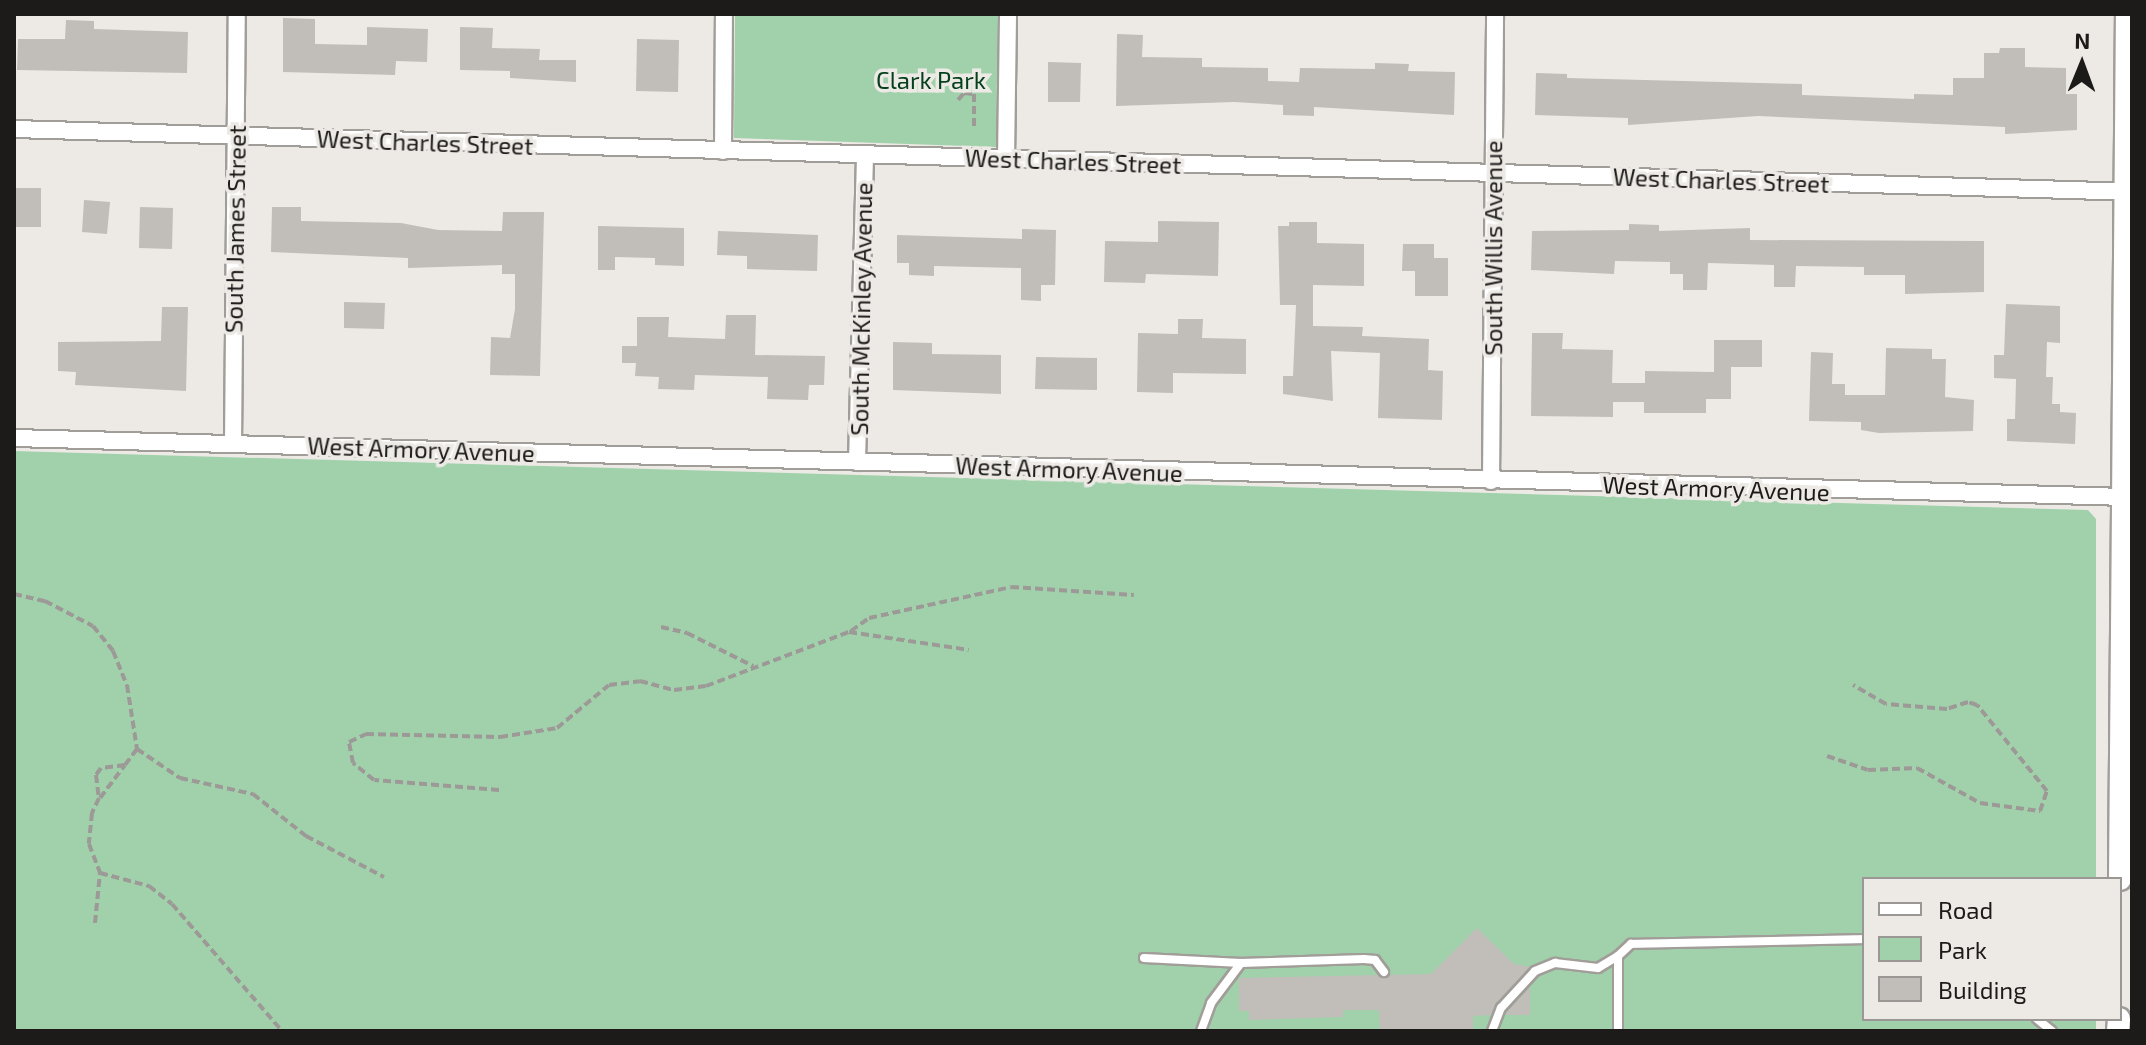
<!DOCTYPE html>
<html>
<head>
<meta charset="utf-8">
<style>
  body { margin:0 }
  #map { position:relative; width:2146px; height:1045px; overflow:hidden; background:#edeae6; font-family:"Exo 2",sans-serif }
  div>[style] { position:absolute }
  .green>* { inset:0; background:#a0d1ab }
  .building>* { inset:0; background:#c1bdb9 }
  .path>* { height:4px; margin-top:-2px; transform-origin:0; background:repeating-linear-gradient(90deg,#9c9997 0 8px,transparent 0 12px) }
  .roads { filter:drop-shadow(2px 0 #a19d99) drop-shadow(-2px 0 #a19d99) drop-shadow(0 2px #a19d99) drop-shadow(0 -2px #a19d99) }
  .service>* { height:8px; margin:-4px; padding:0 4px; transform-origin:4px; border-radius:4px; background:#fff }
  .minor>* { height:16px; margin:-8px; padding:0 8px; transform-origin:8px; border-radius:8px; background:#fff }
  .secondary>* { height:22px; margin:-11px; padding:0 11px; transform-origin:11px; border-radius:11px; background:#fff }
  span { translate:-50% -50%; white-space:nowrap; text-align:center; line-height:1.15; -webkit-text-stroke:7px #edeae6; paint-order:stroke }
  .park-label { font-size:24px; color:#05401d }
  .street-label { font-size:24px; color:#1d1b1a }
  .frame { position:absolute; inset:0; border:16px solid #1d1b1a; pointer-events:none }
  .legend { position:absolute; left:1862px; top:877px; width:260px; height:144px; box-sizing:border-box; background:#edeae6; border:2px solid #9a9794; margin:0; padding:10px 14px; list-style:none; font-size:24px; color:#1d1b1a }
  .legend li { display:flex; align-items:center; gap:16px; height:40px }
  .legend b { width:40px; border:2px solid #9a9794 }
  .north { position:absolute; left:2042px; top:24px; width:80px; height:80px; -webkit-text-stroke:6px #edeae6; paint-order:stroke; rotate:1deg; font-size:22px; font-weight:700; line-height:32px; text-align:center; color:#1d1b1a }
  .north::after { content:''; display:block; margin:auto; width:28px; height:36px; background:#1d1b1a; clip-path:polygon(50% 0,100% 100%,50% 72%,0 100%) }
</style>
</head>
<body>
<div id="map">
  <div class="green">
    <i style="clip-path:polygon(735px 14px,998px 14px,996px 147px,734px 138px)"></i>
    <i style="clip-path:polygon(14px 451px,2088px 510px,2096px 519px,2096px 879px,1864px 879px,1864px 1019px,2096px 1019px,2096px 1031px,14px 1031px)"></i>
  </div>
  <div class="building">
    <i style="clip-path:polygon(283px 18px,315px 19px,315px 44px,367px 45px,367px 27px,428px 29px,427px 62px,396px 61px,395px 75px,283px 72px)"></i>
    <i style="clip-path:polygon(66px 20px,94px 21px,94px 29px,188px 32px,187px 73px,17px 70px,18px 39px,65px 39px)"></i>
    <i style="clip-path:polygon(460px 27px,493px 28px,492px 48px,540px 49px,539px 60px,576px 60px,576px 82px,510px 78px,510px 71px,460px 70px)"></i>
    <i style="clip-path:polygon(1117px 34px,1143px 35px,1142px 57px,1202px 58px,1202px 67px,1268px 68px,1268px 81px,1299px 82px,1300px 68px,1375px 69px,1375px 63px,1409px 64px,1408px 71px,1455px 72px,1454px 115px,1314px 107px,1314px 116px,1283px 115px,1283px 105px,1234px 102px,1116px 106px)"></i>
    <i style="clip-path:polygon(637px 39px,679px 40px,678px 92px,636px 91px)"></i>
    <i style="clip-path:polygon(2000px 48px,2025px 48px,2025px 67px,2066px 68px,2066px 94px,2077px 94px,2077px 130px,2005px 134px,2005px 127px,1758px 116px,1628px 125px,1628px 118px,1535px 115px,1536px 73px,1567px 74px,1567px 78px,1802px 84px,1802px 95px,1914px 99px,1914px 94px,1953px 95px,1953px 78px,1984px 78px,1984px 53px,1999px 53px)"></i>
    <i style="clip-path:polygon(1048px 62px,1081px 63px,1080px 102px,1048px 102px)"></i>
    <i style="clip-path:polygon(14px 188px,41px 188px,41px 227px,14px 227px)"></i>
    <i style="clip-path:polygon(84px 200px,110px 202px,107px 234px,82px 232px)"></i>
    <i style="clip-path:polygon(140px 207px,173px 208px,172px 249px,139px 248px)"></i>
    <i style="clip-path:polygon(272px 207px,301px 207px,301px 221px,401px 223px,438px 230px,502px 231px,503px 212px,544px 212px,540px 376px,490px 375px,491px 337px,510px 338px,515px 309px,515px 274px,502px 274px,502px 265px,408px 268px,408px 258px,271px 252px)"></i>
    <i style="clip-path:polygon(1158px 221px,1219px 222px,1218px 276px,1146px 274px,1145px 283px,1104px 282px,1105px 241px,1158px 242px)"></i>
    <i style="clip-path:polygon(1289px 222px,1317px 222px,1317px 243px,1364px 244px,1364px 286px,1313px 285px,1313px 326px,1363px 327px,1362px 336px,1429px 339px,1428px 370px,1443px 371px,1442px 420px,1378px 418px,1380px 353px,1331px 351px,1333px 401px,1283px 394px,1283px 376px,1293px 376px,1296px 305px,1280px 305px,1278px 226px,1289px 226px)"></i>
    <i style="clip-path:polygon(1629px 224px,1659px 225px,1659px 231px,1750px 228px,1750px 240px,1984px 241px,1984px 292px,1905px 294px,1905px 275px,1864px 275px,1864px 267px,1796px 266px,1795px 287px,1774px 287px,1774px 265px,1708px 263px,1707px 290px,1683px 290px,1683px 274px,1670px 274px,1670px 262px,1615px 261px,1614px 274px,1531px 270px,1532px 231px,1629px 230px)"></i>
    <i style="clip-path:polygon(598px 226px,684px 228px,684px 266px,655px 265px,655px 258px,615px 257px,615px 270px,598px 270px)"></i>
    <i style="clip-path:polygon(1022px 229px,1056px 230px,1055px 285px,1041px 285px,1041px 301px,1021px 300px,1021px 268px,934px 266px,934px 276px,909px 275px,909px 263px,897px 263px,897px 235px,1022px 239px)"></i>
    <i style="clip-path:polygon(718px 231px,818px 235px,817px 271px,747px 269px,747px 256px,717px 255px)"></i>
    <i style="clip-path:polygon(1403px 244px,1434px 244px,1434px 258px,1448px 258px,1448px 296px,1415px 296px,1415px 271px,1402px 271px)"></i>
    <i style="clip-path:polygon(344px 302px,385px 303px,384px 329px,344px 328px)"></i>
    <i style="clip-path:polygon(2006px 304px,2060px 306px,2060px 343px,2047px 342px,2046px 377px,2053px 377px,2052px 404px,2060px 404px,2060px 412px,2076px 413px,2075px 444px,2007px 441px,2007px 419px,2015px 419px,2016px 379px,1994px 378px,1994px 355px,2004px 355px)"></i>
    <i style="clip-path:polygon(162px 307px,188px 307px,186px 391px,75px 385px,76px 372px,58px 371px,58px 342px,161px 341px)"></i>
    <i style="clip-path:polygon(726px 315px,756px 315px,755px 355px,825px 356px,824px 385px,809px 385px,808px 400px,767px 399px,768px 377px,695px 375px,694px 390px,658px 389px,659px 377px,635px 376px,636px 363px,622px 363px,622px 346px,637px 346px,637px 317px,669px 317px,668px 337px,725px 339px)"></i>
    <i style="clip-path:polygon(1178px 319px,1203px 319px,1202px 338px,1246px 339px,1246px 374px,1173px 373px,1173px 393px,1137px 392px,1138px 333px,1178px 334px)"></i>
    <i style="clip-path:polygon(1532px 333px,1563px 333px,1562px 349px,1613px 350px,1612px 383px,1645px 383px,1645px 371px,1714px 372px,1714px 340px,1762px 340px,1762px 367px,1731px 367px,1731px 399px,1706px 399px,1706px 413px,1644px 413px,1644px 402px,1613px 402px,1613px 417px,1531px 416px)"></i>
    <i style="clip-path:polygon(893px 342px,932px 343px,932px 354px,1001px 355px,1001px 394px,893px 390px)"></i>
    <i style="clip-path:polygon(1886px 348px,1932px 349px,1932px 359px,1946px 359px,1945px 397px,1974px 400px,1973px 431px,1879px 433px,1861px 430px,1861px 422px,1809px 421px,1811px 352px,1833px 353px,1832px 384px,1845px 384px,1845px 395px,1885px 395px)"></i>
    <i style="clip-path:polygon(1036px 357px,1097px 358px,1097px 390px,1035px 389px)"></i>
    <i style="clip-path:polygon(1477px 928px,1514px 964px,1530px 967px,1491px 1015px,1473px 1016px,1473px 1031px,1380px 1031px,1379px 1010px,1343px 1010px,1343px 1017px,1249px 1020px,1249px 1011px,1239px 1011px,1239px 978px,1431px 974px)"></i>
    <i style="clip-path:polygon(1530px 987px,1530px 1015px,1506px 1015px,1507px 1012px)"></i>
  </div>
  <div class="path">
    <i style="left:958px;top:100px;width:9px;rotate:-49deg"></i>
    <i style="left:964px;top:93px;width:10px;rotate:6deg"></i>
    <i style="left:974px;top:94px;width:35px;rotate:90deg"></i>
    <i style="left:14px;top:594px;width:32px;rotate:13deg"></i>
    <i style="left:45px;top:601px;width:54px;rotate:27.5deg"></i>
    <i style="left:93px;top:626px;width:32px;rotate:51deg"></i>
    <i style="left:113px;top:651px;width:37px;rotate:68deg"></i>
    <i style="left:127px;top:685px;width:65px;rotate:81.1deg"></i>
    <i style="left:137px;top:749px;width:20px;rotate:127deg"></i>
    <i style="left:125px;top:765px;width:24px;rotate:173deg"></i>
    <i style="left:101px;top:768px;width:9px;rotate:126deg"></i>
    <i style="left:96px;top:775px;width:23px;rotate:83deg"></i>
    <i style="left:99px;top:798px;width:17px;rotate:115deg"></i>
    <i style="left:92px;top:813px;width:31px;rotate:96deg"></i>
    <i style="left:89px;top:844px;width:31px;rotate:69deg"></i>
    <i style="left:100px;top:873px;width:51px;rotate:14.9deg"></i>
    <i style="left:149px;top:886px;width:29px;rotate:38deg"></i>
    <i style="left:172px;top:904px;width:168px;rotate:49.1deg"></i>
    <i style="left:661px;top:627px;width:27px;rotate:13deg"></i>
    <i style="left:687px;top:633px;width:74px;rotate:26.6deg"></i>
    <i style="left:851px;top:631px;width:22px;rotate:-36deg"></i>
    <i style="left:869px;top:618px;width:145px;rotate:-12.3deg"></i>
    <i style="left:1011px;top:587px;width:123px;rotate:3.7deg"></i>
    <i style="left:137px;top:749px;width:52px;rotate:34deg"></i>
    <i style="left:180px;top:778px;width:75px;rotate:12.4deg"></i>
    <i style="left:253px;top:794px;width:68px;rotate:38.4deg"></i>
    <i style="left:306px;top:836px;width:88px;rotate:27.7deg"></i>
    <i style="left:1827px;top:756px;width:43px;rotate:18.9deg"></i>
    <i style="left:1868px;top:770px;width:49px;rotate:-2.3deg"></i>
    <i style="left:1917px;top:768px;width:72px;rotate:29.1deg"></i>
    <i style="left:1980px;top:803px;width:61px;rotate:7.6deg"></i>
    <i style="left:2040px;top:811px;width:21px;rotate:-71deg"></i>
    <i style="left:2047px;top:791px;width:111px;rotate:-129.1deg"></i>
    <i style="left:1977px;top:705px;width:9px;rotate:-162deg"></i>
    <i style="left:1968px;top:702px;width:22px;rotate:162deg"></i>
    <i style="left:1947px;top:709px;width:61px;rotate:-175.3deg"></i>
    <i style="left:1886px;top:704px;width:38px;rotate:-150deg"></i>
    <i style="left:499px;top:790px;width:125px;rotate:-175.4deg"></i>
    <i style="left:374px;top:780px;width:27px;rotate:-141deg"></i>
    <i style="left:353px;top:763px;width:21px;rotate:-101deg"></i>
    <i style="left:349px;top:742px;width:19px;rotate:-25deg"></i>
    <i style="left:366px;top:734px;width:134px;rotate:1.3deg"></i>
    <i style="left:500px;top:737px;width:58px;rotate:-9deg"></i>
    <i style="left:557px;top:728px;width:67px;rotate:-39.6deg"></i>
    <i style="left:609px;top:685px;width:31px;rotate:-7deg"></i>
    <i style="left:640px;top:681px;width:35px;rotate:15deg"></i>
    <i style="left:674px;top:690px;width:32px;rotate:-7deg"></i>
    <i style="left:706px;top:686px;width:153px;rotate:-20.7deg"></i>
    <i style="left:849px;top:632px;width:121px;rotate:8.5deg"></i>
    <i style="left:100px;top:798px;width:41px;rotate:-52.9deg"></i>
    <i style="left:95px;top:923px;width:50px;rotate:-84.3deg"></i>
  </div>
  <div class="roads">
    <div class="service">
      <i style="left:1144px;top:958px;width:97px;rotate:3deg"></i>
      <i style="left:2037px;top:1019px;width:19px;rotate:39deg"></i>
      <i style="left:1201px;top:1031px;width:30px;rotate:-70deg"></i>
      <i style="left:1211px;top:1003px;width:50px;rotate:-53.1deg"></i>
      <i style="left:1241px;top:963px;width:123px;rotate:-1.9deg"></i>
      <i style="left:1364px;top:959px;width:11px;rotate:5deg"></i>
      <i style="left:1375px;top:960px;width:15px;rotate:53deg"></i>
      <i style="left:1492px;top:1031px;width:25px;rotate:-69deg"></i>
      <i style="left:1501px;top:1008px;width:50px;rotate:-47.4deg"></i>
      <i style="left:1535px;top:971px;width:22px;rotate:-22deg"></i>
      <i style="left:1555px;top:963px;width:43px;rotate:6.6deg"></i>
      <i style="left:1598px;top:968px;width:23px;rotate:-31deg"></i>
      <i style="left:1618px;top:1031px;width:75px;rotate:-90deg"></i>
      <i style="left:1618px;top:956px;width:18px;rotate:-43deg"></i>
      <i style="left:1631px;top:944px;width:233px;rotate:-1.2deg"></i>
    </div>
    <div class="minor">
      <i style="left:14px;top:129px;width:2119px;rotate:1.7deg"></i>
      <i style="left:723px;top:151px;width:137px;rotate:-89.6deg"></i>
      <i style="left:1006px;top:159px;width:145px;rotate:-89.2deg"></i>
      <i style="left:14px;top:438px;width:2110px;rotate:1.6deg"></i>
      <i style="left:233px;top:444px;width:430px;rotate:-89.5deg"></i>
      <i style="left:857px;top:462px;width:307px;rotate:-88.5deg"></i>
      <i style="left:1491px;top:481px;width:467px;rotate:-89.5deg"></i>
    </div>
    <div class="secondary">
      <i style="left:2120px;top:879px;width:865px;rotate:-89.54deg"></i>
      <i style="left:2118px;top:1031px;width:12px;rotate:-85deg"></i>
    </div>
  </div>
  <div class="park-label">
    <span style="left:931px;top:80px">Clark Park</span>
  </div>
  <div class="street-label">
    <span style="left:425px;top:142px;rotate:2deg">West Charles Street</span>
    <span style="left:1073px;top:161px;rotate:2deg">West Charles Street</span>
    <span style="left:1721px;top:180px;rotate:2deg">West Charles Street</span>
    <span style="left:235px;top:229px;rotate:-89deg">South James Street</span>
    <span style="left:1493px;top:248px;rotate:-90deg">South Willis Avenue</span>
    <span style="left:861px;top:309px;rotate:-89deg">South McKinley Avenue</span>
    <span style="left:421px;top:449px;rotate:2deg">West Armory Avenue</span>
    <span style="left:1069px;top:469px;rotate:2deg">West Armory Avenue</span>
    <span style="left:1716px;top:488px;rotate:2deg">West Armory Avenue</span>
  </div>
  <div class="frame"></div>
  <ul class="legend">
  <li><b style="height:10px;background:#fff"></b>Road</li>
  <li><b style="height:22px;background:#a0d1ab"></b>Park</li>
  <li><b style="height:22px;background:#c1bdb9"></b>Building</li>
  </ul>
  <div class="north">N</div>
</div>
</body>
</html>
